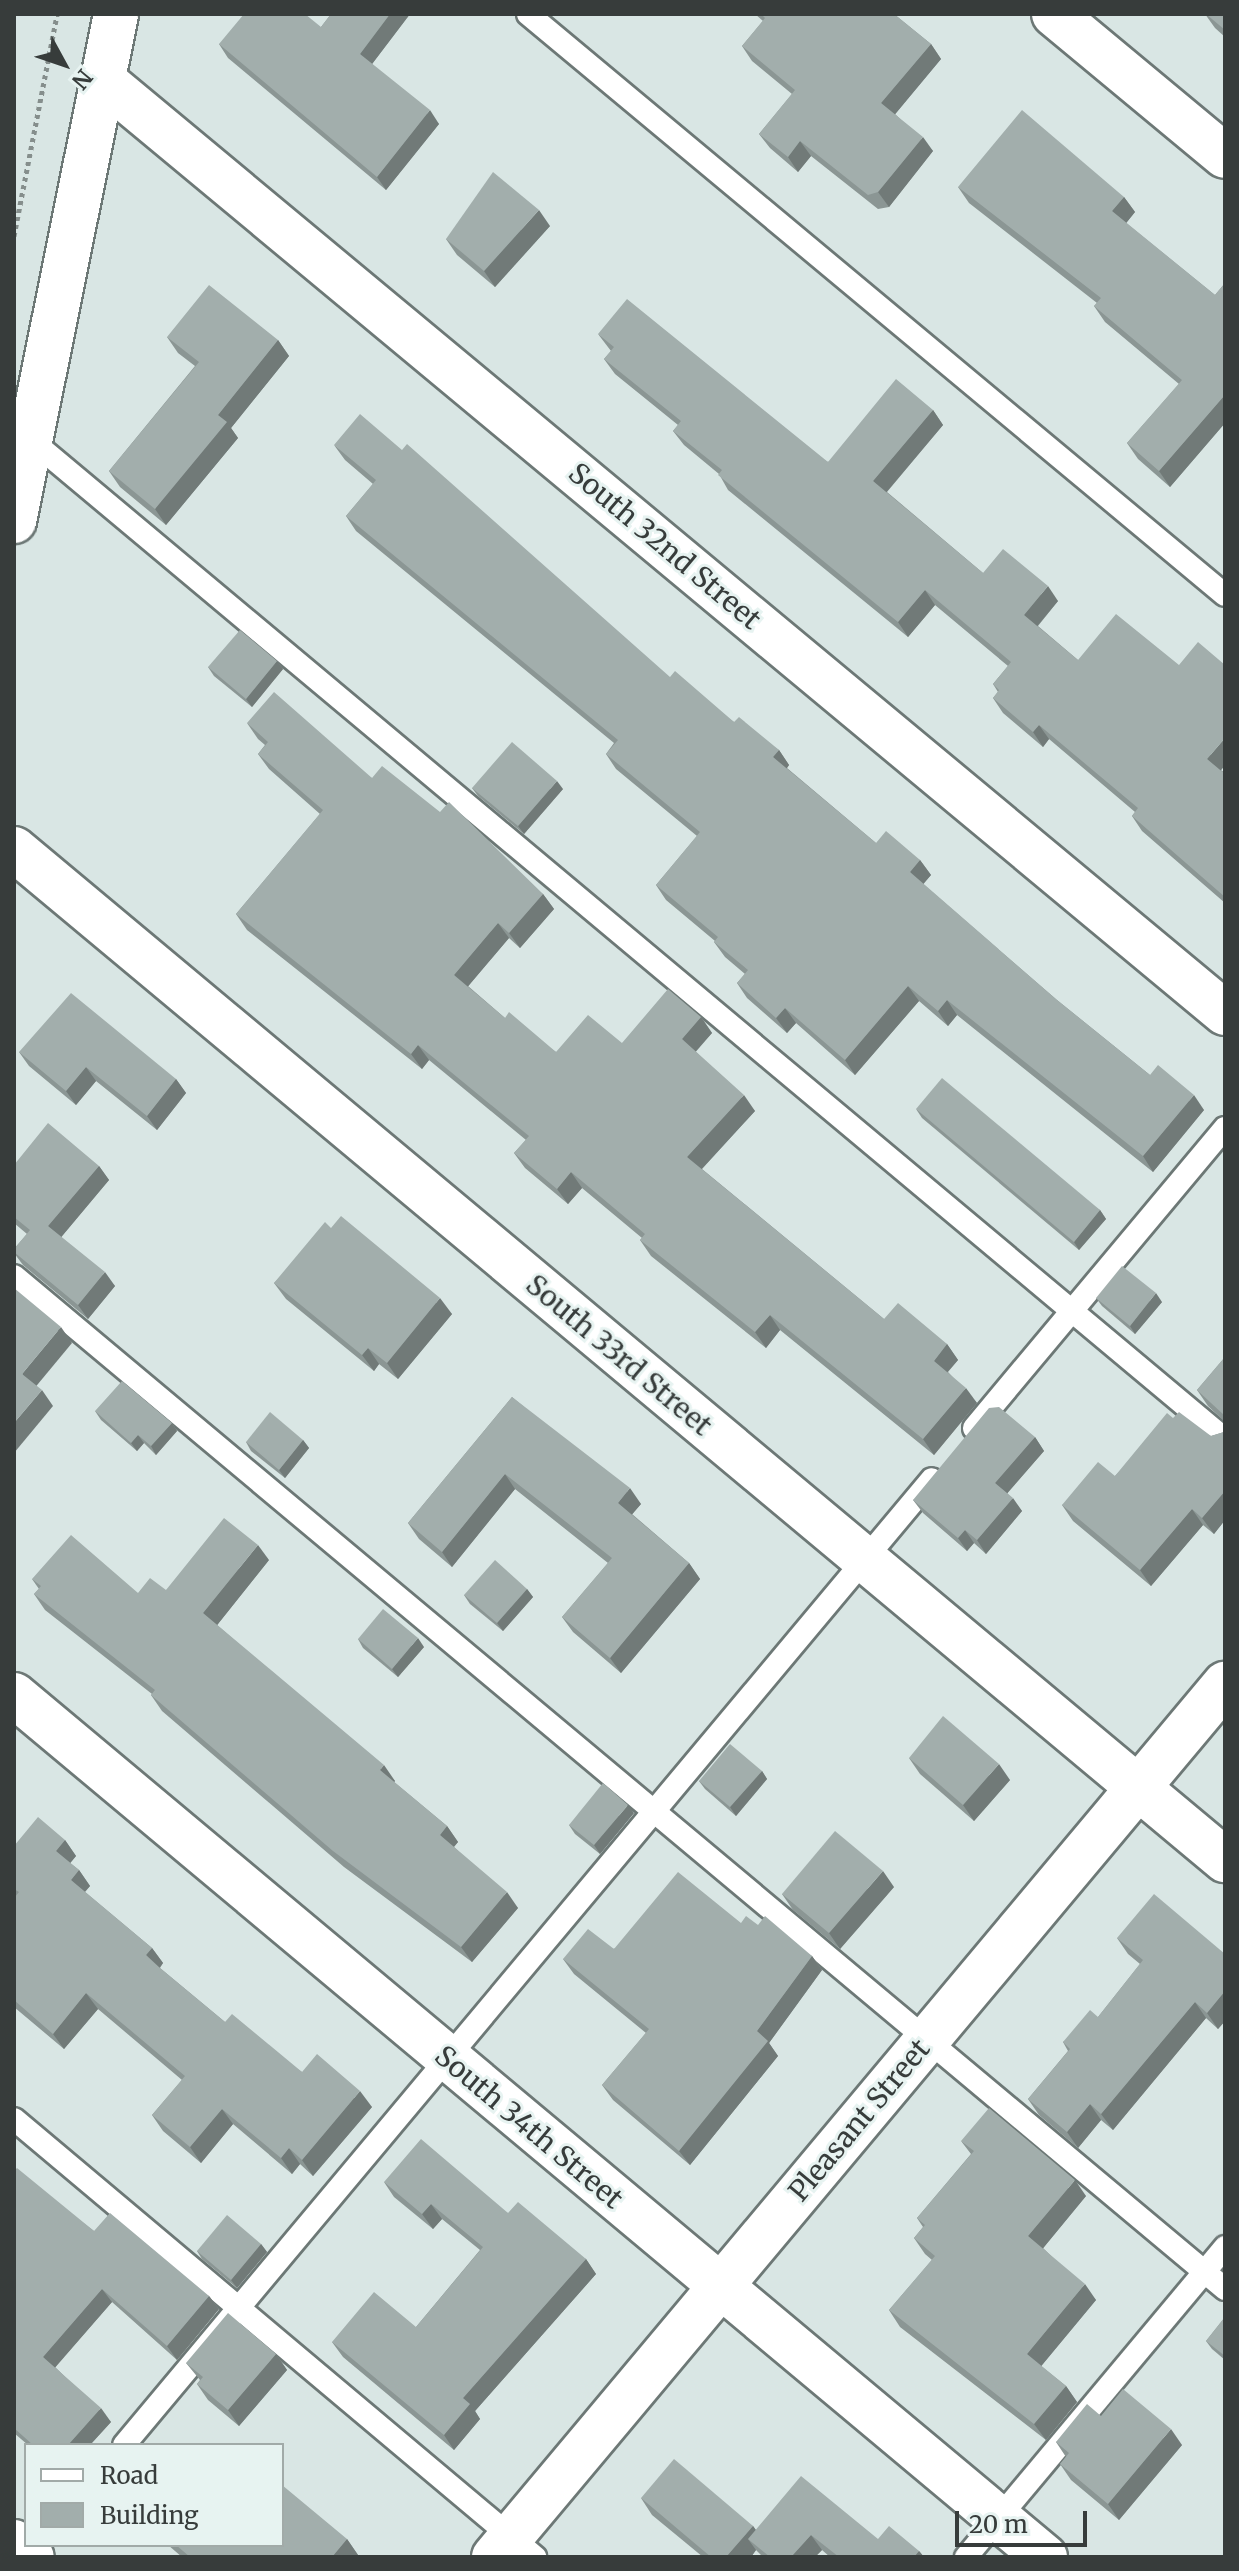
<!DOCTYPE html>
<html>
<head>
<meta charset="utf-8">
<style>
  body { margin:0 }
  #map { position:relative; width:1239px; height:2571px; overflow:hidden; background:#d9e6e4; font-family:Merriweather,serif }
  div>[style] { position:absolute }
  .path>* { height:5px; margin-top:-2.5px; transform-origin:0; background:repeating-linear-gradient(90deg,#858e8c 0 4px,transparent 0 8px) }
  .roads { filter:drop-shadow(2px 0 #6d7876) drop-shadow(-2px 0 #6d7876) drop-shadow(0 2px #6d7876) drop-shadow(0 -2px #6d7876) }
  .lane>* { height:22px; margin:-11px; padding:0 11px; transform-origin:11px; border-radius:11px; background:#fff }
  .street>* { height:44px; margin:-22px; padding:0 22px; transform-origin:22px; border-radius:22px; background:#fff }
  .secondary>* { height:44px; margin:-22px; padding:0 22px; transform-origin:22px; border-radius:22px; background:#fff }
  .wall>* { inset:0; background:#8b9694 }
  .shaded-wall>* { inset:0; background:#717a78 }
  .building>* { inset:0; background:#a2aeac }
  span { translate:-50% -50%; white-space:nowrap; text-align:center; line-height:1.15; -webkit-text-stroke:6px #e7f3f1; paint-order:stroke }
  .street-label { font-size:28px; color:#373c3b }
  .frame { position:absolute; inset:0; border:16px solid #373c3b; pointer-events:none }
  .legend { position:absolute; left:24px; top:2443px; width:260px; height:104px; box-sizing:border-box; background:#e7f3f1; border:2px solid #a1aaa8; margin:0; padding:10px 14px; list-style:none; font-size:24px; color:#373c3b }
  .legend li { display:flex; align-items:center; gap:16px; height:40px }
  .legend b { width:40px; border:2px solid #a1aaa8 }
  .north { position:absolute; left:24px; top:24px; width:80px; height:80px; -webkit-text-stroke:6px #e7f3f1; paint-order:stroke; rotate:130deg; font-size:22px; font-weight:700; line-height:32px; text-align:center; color:#373c3b }
  .north::after { content:''; display:block; margin:auto; width:28px; height:36px; background:#373c3b; clip-path:polygon(50% 0,100% 100%,50% 72%,0 100%) }
  .scale { position:absolute; left:955px; top:2511px; width:132px; height:36px; box-sizing:border-box; border:4px solid #373c3b; border-top:0; padding-left:10px; font-size:24px; line-height:28px; white-space:nowrap; color:#373c3b; -webkit-text-stroke:6px #e7f3f1; paint-order:stroke }
</style>
</head>
<body>
<div id="map">
  <div class="path">
    <i style="left:14px;top:236px;width:226px;rotate:-79deg"></i>
  </div>
  <div class="roads">
    <div class="lane">
      <i style="left:528px;top:14px;width:907px;rotate:39.81deg"></i>
      <i style="left:31px;top:440px;width:1557px;rotate:39.92deg"></i>
      <i style="left:14px;top:1276px;width:1579px;rotate:39.91deg"></i>
      <i style="left:974px;top:1428px;width:391px;rotate:-50.1deg"></i>
      <i style="left:14px;top:2119px;width:681px;rotate:40.05deg"></i>
      <i style="left:124px;top:2445px;width:1259px;rotate:-50.09deg"></i>
      <i style="left:966px;top:2557px;width:404px;rotate:-50.1deg"></i>
    </div>
    <div class="street">
      <i style="left:1054px;top:14px;width:222px;rotate:39.7deg"></i>
      <i style="left:104px;top:81px;width:1458px;rotate:39.74deg"></i>
      <i style="left:14px;top:521px;width:517px;rotate:-78.62deg"></i>
      <i style="left:14px;top:849px;width:1578px;rotate:39.86deg"></i>
      <i style="left:14px;top:1695px;width:1344px;rotate:39.9deg"></i>
      <i style="left:14px;top:2542px;width:23px;rotate:40deg"></i>
    </div>
    <div class="secondary">
      <i style="left:494px;top:2557px;width:1139px;rotate:-50.06deg"></i>
    </div>
  </div>
  <div class="wall">
    <i style="clip-path:polygon(331px 14px,410px 14px,372px 64px,439px 124px,386px 190px,228px 58px,219px 44px,321px 27px)"></i>
    <i style="clip-path:polygon(755px 14px,894px 14px,931px 44px,941px 59px,895px 114px,933px 151px,889px 207px,878px 209px,811px 156px,798px 172px,770px 148px,759px 134px,792px 94px,752px 61px,742px 46px,763px 21px)"></i>
    <i style="clip-path:polygon(1205px 14px,1225px 14px,1225px 37px,1215px 28px)"></i>
    <i style="clip-path:polygon(958px 187px,1124px 197px,1135px 212px,1126px 223px,1215px 295px,1225px 283px,1225px 423px,1170px 487px,1138px 459px,1127px 443px,1179px 384px,1105px 322px,1094px 306px,1097px 303px,969px 203px)"></i>
    <i style="clip-path:polygon(550px 226px,495px 287px,457px 255px,446px 239px)"></i>
    <i style="clip-path:polygon(598px 334px,828px 462px,933px 410px,943px 425px,887px 492px,983px 573px,1058px 601px,1038px 626px,1078px 660px,1225px 765px,1221px 770px,1225px 773px,1225px 903px,1142px 831px,1132px 816px,1135px 812px,1049px 739px,1043px 747px,1003px 713px,993px 698px,998px 692px,993px 684px,1008px 666px,935px 605px,908px 637px,728px 490px,719px 474px,684px 445px,673px 431px,678px 425px,615px 374px,604px 359px,611px 351px)"></i>
    <i style="clip-path:polygon(167px 337px,278px 340px,289px 356px,231px 428px,238px 438px,166px 525px,120px 487px,109px 471px,195px 366px,178px 353px)"></i>
    <i style="clip-path:polygon(334px 445px,734px 722px,779px 750px,789px 765px,787px 768px,876px 843px,920px 860px,931px 875px,923px 884px,1057px 1000px,1150px 1075px,1204px 1110px,1153px 1172px,957px 1015px,948px 1026px,919px 1001px,855px 1075px,796px 1023px,787px 1033px,747px 998px,737px 983px,745px 974px,725px 957px,714px 942px,715px 941px,666px 900px,656px 885px,697px 836px,616px 769px,606px 754px,614px 743px,356px 531px,346px 516px,373px 484px,345px 460px)"></i>
    <i style="clip-path:polygon(277px 661px,283px 669px,252px 707px,214px 676px,208px 667px)"></i>
    <i style="clip-path:polygon(247px 723px,372px 778px,543px 894px,554px 909px,520px 948px,509px 938px,468px 986px,505px 1018px,556px 1052px,622px 1043px,701px 1017px,712px 1033px,695px 1051px,755px 1111px,702px 1169px,884px 1319px,947px 1344px,958px 1360px,948px 1372px,977px 1403px,934px 1455px,780px 1330px,766px 1348px,651px 1256px,640px 1240px,642px 1238px,582px 1188px,568px 1204px,525px 1168px,514px 1153px,526px 1140px,429px 1060px,422px 1069px,247px 930px,236px 914px,320px 814px,269px 769px,258px 754px,265px 745px,258px 739px)"></i>
    <i style="clip-path:polygon(472px 788px,563px 789px,524px 834px,478px 796px)"></i>
    <i style="clip-path:polygon(19px 1052px,176px 1079px,186px 1093px,157px 1130px,96px 1081px,76px 1105px,29px 1066px)"></i>
    <i style="clip-path:polygon(916px 1109px,1100px 1210px,1106px 1219px,1079px 1250px,922px 1118px)"></i>
    <i style="clip-path:polygon(14px 1165px,99px 1166px,109px 1180px,61px 1237px,115px 1286px,88px 1319px,23px 1265px,14px 1253px,14px 1249px,27px 1234px,14px 1223px)"></i>
    <i style="clip-path:polygon(331px 1228px,452px 1314px,398px 1379px,379px 1364px,374px 1371px,286px 1299px,274px 1283px)"></i>
    <i style="clip-path:polygon(1096px 1298px,1162px 1302px,1135px 1334px,1102px 1306px)"></i>
    <i style="clip-path:polygon(1225px 1357px,1225px 1422px,1208px 1406px,1197px 1390px)"></i>
    <i style="clip-path:polygon(512px 1397px,641px 1504px,632px 1514px,689px 1563px,700px 1579px,621px 1673px,573px 1632px,562px 1617px,608px 1563px,515px 1489px,452px 1567px,419px 1539px,408px 1523px)"></i>
    <i style="clip-path:polygon(95px 1411px,172px 1423px,177px 1431px,156px 1455px,144px 1443px,137px 1451px,101px 1420px)"></i>
    <i style="clip-path:polygon(1173px 1418px,1211px 1436px,1224px 1432px,1225px 1426px,1225px 1520px,1214px 1534px,1203px 1525px,1151px 1586px,1073px 1521px,1062px 1505px,1115px 1476px)"></i>
    <i style="clip-path:polygon(1035px 1437px,1044px 1451px,1007px 1493px,1022px 1511px,986px 1554px,974px 1543px,967px 1551px,923px 1513px,913px 1500px)"></i>
    <i style="clip-path:polygon(303px 1440px,309px 1448px,285px 1478px,251px 1451px,246px 1442px)"></i>
    <i style="clip-path:polygon(269px 1560px,217px 1625px,395px 1781px,394px 1782px,447px 1826px,458px 1842px,454px 1847px,518px 1908px,472px 1962px,344px 1867px,162px 1711px,151px 1695px,152px 1694px,45px 1610px,34px 1594px,39px 1589px,32px 1579px,138px 1593px,166px 1590px)"></i>
    <i style="clip-path:polygon(527px 1589px,533px 1597px,503px 1631px,470px 1604px,464px 1595px)"></i>
    <i style="clip-path:polygon(358px 1639px,424px 1647px,398px 1677px,363px 1648px)"></i>
    <i style="clip-path:polygon(909px 1758px,1010px 1780px,974px 1821px,920px 1774px)"></i>
    <i style="clip-path:polygon(762px 1771px,767px 1779px,736px 1816px,705px 1789px,699px 1781px)"></i>
    <i style="clip-path:polygon(634px 1813px,600px 1854px,575px 1834px,569px 1825px)"></i>
    <i style="clip-path:polygon(65px 1840px,76px 1856px,70px 1863px,79px 1870px,90px 1886px,85px 1892px,152px 1948px,163px 1963px,160px 1968px,225px 2022px,302px 2072px,372px 2107px,313px 2176px,300px 2164px,292px 2174px,233px 2124px,201px 2163px,163px 2131px,152px 2115px,182px 2080px,98px 2009px,64px 2049px,14px 2007px,14px 1898px,15px 1896px,14px 1895px,14px 1846px)"></i>
    <i style="clip-path:polygon(894px 1887px,840px 1949px,793px 1910px,782px 1894px)"></i>
    <i style="clip-path:polygon(741px 1923px,758px 1925px,812px 1956px,822px 1970px,769px 2043px,778px 2056px,690px 2165px,613px 2100px,602px 2085px,646px 2033px,574px 1974px,563px 1959px)"></i>
    <i style="clip-path:polygon(1117px 1938px,1225px 1954px,1225px 2021px,1218px 2029px,1206px 2018px,1113px 2130px,1101px 2120px,1078px 2148px,1039px 2115px,1028px 2099px,1068px 2051px,1063px 2042px,1098px 2017px,1140px 1964px,1128px 1954px)"></i>
    <i style="clip-path:polygon(961px 2141px,1086px 2196px,1043px 2248px,1096px 2300px,1041px 2366px,1066px 2386px,1077px 2402px,1046px 2440px,900px 2327px,889px 2310px,932px 2260px,925px 2254px,914px 2238px,923px 2227px,917px 2218px,971px 2154px)"></i>
    <i style="clip-path:polygon(14px 2171px,94px 2231px,209px 2296px,219px 2309px,177px 2360px,112px 2302px,55px 2367px,111px 2422px,90px 2445px,28px 2445px,14px 2433px)"></i>
    <i style="clip-path:polygon(384px 2182px,508px 2213px,586px 2259px,596px 2274px,475px 2411px,480px 2419px,454px 2450px,343px 2357px,332px 2342px,416px 2327px,480px 2250px,442px 2219px,433px 2229px,394px 2197px)"></i>
    <i style="clip-path:polygon(261px 2244px,267px 2252px,237px 2288px,202px 2259px,197px 2251px)"></i>
    <i style="clip-path:polygon(1225px 2317px,1225px 2360px,1212px 2349px,1206px 2341px)"></i>
    <i style="clip-path:polygon(276px 2354px,287px 2370px,239px 2426px,208px 2400px,197px 2384px,200px 2380px,186px 2363px)"></i>
    <i style="clip-path:polygon(1101px 2416px,1182px 2445px,1119px 2520px,1071px 2480px,1060px 2464px,1066px 2457px,1056px 2442px)"></i>
    <i style="clip-path:polygon(641px 2498px,753px 2526px,756px 2530px,878px 2539px,919px 2551px,924px 2557px,830px 2557px,822px 2550px,815px 2557px,763px 2557px,756px 2550px,751px 2557px,703px 2557px,652px 2515px)"></i>
    <i style="clip-path:polygon(347px 2539px,358px 2555px,356px 2557px,182px 2557px,168px 2545px,282px 2545px)"></i>
  </div>
  <div class="shaded-wall">
    <i style="clip-path:polygon(390px 14px,410px 14px,369px 68px,360px 54px)"></i>
    <i style="clip-path:polygon(931px 44px,941px 59px,892px 118px,881px 103px)"></i>
    <i style="clip-path:polygon(430px 110px,439px 124px,386px 190px,377px 177px)"></i>
    <i style="clip-path:polygon(923px 137px,933px 151px,889px 207px,878px 192px)"></i>
    <i style="clip-path:polygon(800px 141px,811px 156px,798px 172px,788px 157px)"></i>
    <i style="clip-path:polygon(1124px 197px,1135px 212px,1123px 227px,1112px 211px)"></i>
    <i style="clip-path:polygon(539px 210px,550px 226px,495px 287px,484px 271px)"></i>
    <i style="clip-path:polygon(278px 340px,289px 356px,231px 428px,238px 438px,166px 525px,155px 509px,218px 415px)"></i>
    <i style="clip-path:polygon(1224px 396px,1225px 423px,1170px 487px,1159px 471px)"></i>
    <i style="clip-path:polygon(933px 410px,943px 425px,884px 495px,873px 481px)"></i>
    <i style="clip-path:polygon(1048px 586px,1058px 601px,1034px 630px,1024px 615px)"></i>
    <i style="clip-path:polygon(925px 590px,935px 605px,908px 637px,898px 622px)"></i>
    <i style="clip-path:polygon(277px 661px,283px 669px,252px 707px,246px 699px)"></i>
    <i style="clip-path:polygon(1039px 725px,1049px 739px,1043px 747px,1033px 732px)"></i>
    <i style="clip-path:polygon(1225px 738px,1225px 765px,1218px 774px,1207px 759px)"></i>
    <i style="clip-path:polygon(779px 750px,789px 765px,784px 772px,773px 757px)"></i>
    <i style="clip-path:polygon(557px 781px,563px 789px,524px 834px,518px 826px)"></i>
    <i style="clip-path:polygon(920px 860px,931px 875px,920px 888px,910px 872px)"></i>
    <i style="clip-path:polygon(543px 894px,554px 909px,520px 948px,509px 933px)"></i>
    <i style="clip-path:polygon(498px 923px,509px 938px,465px 990px,454px 975px)"></i>
    <i style="clip-path:polygon(908px 986px,919px 1001px,855px 1075px,845px 1060px)"></i>
    <i style="clip-path:polygon(947px 1000px,957px 1015px,948px 1026px,938px 1011px)"></i>
    <i style="clip-path:polygon(785px 1008px,796px 1023px,787px 1033px,776px 1018px)"></i>
    <i style="clip-path:polygon(701px 1017px,712px 1033px,693px 1055px,682px 1039px)"></i>
    <i style="clip-path:polygon(418px 1045px,429px 1060px,422px 1069px,411px 1054px)"></i>
    <i style="clip-path:polygon(86px 1067px,96px 1081px,76px 1105px,66px 1091px)"></i>
    <i style="clip-path:polygon(176px 1079px,186px 1093px,157px 1130px,147px 1116px)"></i>
    <i style="clip-path:polygon(744px 1095px,755px 1111px,698px 1173px,687px 1157px)"></i>
    <i style="clip-path:polygon(1194px 1095px,1204px 1110px,1153px 1172px,1143px 1156px)"></i>
    <i style="clip-path:polygon(99px 1166px,109px 1180px,58px 1241px,48px 1226px)"></i>
    <i style="clip-path:polygon(571px 1172px,582px 1188px,568px 1204px,557px 1189px)"></i>
    <i style="clip-path:polygon(1100px 1210px,1106px 1219px,1079px 1250px,1074px 1242px)"></i>
    <i style="clip-path:polygon(105px 1272px,115px 1286px,88px 1319px,78px 1305px)"></i>
    <i style="clip-path:polygon(1156px 1293px,1162px 1302px,1135px 1334px,1130px 1326px)"></i>
    <i style="clip-path:polygon(440px 1298px,452px 1314px,398px 1379px,387px 1363px)"></i>
    <i style="clip-path:polygon(770px 1315px,780px 1330px,766px 1348px,755px 1332px)"></i>
    <i style="clip-path:polygon(61px 1327px,72px 1343px,33px 1390px,22px 1374px)"></i>
    <i style="clip-path:polygon(947px 1344px,958px 1360px,944px 1376px,934px 1361px)"></i>
    <i style="clip-path:polygon(368px 1348px,379px 1364px,374px 1371px,362px 1355px)"></i>
    <i style="clip-path:polygon(966px 1388px,977px 1403px,934px 1455px,923px 1439px)"></i>
    <i style="clip-path:polygon(42px 1390px,53px 1406px,14px 1453px,14px 1423px)"></i>
    <i style="clip-path:polygon(172px 1423px,177px 1431px,156px 1455px,151px 1446px)"></i>
    <i style="clip-path:polygon(138px 1435px,144px 1443px,137px 1451px,131px 1443px)"></i>
    <i style="clip-path:polygon(1035px 1437px,1044px 1451px,1005px 1496px,995px 1483px)"></i>
    <i style="clip-path:polygon(303px 1440px,309px 1448px,285px 1478px,279px 1470px)"></i>
    <i style="clip-path:polygon(505px 1474px,515px 1489px,452px 1567px,442px 1552px)"></i>
    <i style="clip-path:polygon(630px 1488px,641px 1504px,629px 1518px,618px 1503px)"></i>
    <i style="clip-path:polygon(1225px 1491px,1225px 1520px,1214px 1534px,1202px 1518px)"></i>
    <i style="clip-path:polygon(1013px 1498px,1022px 1511px,986px 1554px,977px 1540px)"></i>
    <i style="clip-path:polygon(1192px 1509px,1203px 1525px,1151px 1586px,1140px 1570px)"></i>
    <i style="clip-path:polygon(965px 1530px,974px 1543px,967px 1551px,958px 1538px)"></i>
    <i style="clip-path:polygon(258px 1545px,269px 1560px,214px 1629px,203px 1613px)"></i>
    <i style="clip-path:polygon(689px 1563px,700px 1579px,621px 1673px,610px 1658px)"></i>
    <i style="clip-path:polygon(527px 1589px,533px 1597px,503px 1631px,497px 1623px)"></i>
    <i style="clip-path:polygon(418px 1638px,424px 1647px,398px 1677px,392px 1669px)"></i>
    <i style="clip-path:polygon(999px 1764px,1010px 1780px,974px 1821px,963px 1805px)"></i>
    <i style="clip-path:polygon(384px 1765px,395px 1781px,391px 1786px,380px 1770px)"></i>
    <i style="clip-path:polygon(762px 1771px,767px 1779px,736px 1816px,730px 1807px)"></i>
    <i style="clip-path:polygon(628px 1805px,634px 1813px,600px 1854px,594px 1845px)"></i>
    <i style="clip-path:polygon(447px 1826px,458px 1842px,451px 1850px,440px 1835px)"></i>
    <i style="clip-path:polygon(65px 1840px,76px 1856px,67px 1867px,56px 1851px)"></i>
    <i style="clip-path:polygon(79px 1870px,90px 1886px,82px 1895px,71px 1880px)"></i>
    <i style="clip-path:polygon(883px 1871px,894px 1887px,840px 1949px,829px 1933px)"></i>
    <i style="clip-path:polygon(507px 1892px,518px 1908px,472px 1962px,461px 1947px)"></i>
    <i style="clip-path:polygon(152px 1948px,163px 1963px,157px 1971px,146px 1955px)"></i>
    <i style="clip-path:polygon(812px 1956px,822px 1970px,769px 2043px,778px 2056px,690px 2165px,679px 2151px,757px 2031px)"></i>
    <i style="clip-path:polygon(1225px 1991px,1225px 2021px,1218px 2029px,1207px 2013px)"></i>
    <i style="clip-path:polygon(86px 1993px,98px 2009px,64px 2049px,53px 2034px)"></i>
    <i style="clip-path:polygon(1195px 2002px,1206px 2018px,1113px 2130px,1101px 2114px)"></i>
    <i style="clip-path:polygon(360px 2091px,372px 2107px,313px 2176px,302px 2160px)"></i>
    <i style="clip-path:polygon(1090px 2104px,1101px 2120px,1078px 2148px,1067px 2132px)"></i>
    <i style="clip-path:polygon(222px 2109px,233px 2124px,201px 2163px,190px 2147px)"></i>
    <i style="clip-path:polygon(289px 2148px,300px 2164px,292px 2174px,281px 2158px)"></i>
    <i style="clip-path:polygon(1075px 2180px,1086px 2196px,1040px 2252px,1028px 2236px)"></i>
    <i style="clip-path:polygon(431px 2204px,442px 2219px,433px 2229px,422px 2214px)"></i>
    <i style="clip-path:polygon(261px 2244px,267px 2252px,237px 2288px,231px 2280px)"></i>
    <i style="clip-path:polygon(586px 2259px,596px 2274px,475px 2411px,480px 2419px,454px 2450px,444px 2435px,463px 2398px)"></i>
    <i style="clip-path:polygon(1085px 2284px,1096px 2300px,1038px 2370px,1027px 2354px)"></i>
    <i style="clip-path:polygon(102px 2289px,112px 2302px,53px 2370px,43px 2357px)"></i>
    <i style="clip-path:polygon(209px 2296px,219px 2309px,177px 2360px,167px 2346px)"></i>
    <i style="clip-path:polygon(276px 2354px,287px 2370px,239px 2426px,228px 2410px)"></i>
    <i style="clip-path:polygon(1066px 2386px,1077px 2402px,1046px 2440px,1034px 2424px)"></i>
    <i style="clip-path:polygon(101px 2408px,111px 2422px,90px 2445px,68px 2445px)"></i>
    <i style="clip-path:polygon(1171px 2429px,1182px 2445px,1119px 2520px,1108px 2504px)"></i>
    <i style="clip-path:polygon(753px 2526px,764px 2542px,748px 2539px,756px 2550px,751px 2557px,726px 2557px)"></i>
    <i style="clip-path:polygon(811px 2535px,822px 2550px,815px 2557px,791px 2557px)"></i>
    <i style="clip-path:polygon(347px 2539px,358px 2555px,356px 2557px,332px 2557px)"></i>
    <i style="clip-path:polygon(919px 2551px,924px 2557px,914px 2557px)"></i>
  </div>
  <div class="building">
    <i style="clip-path:polygon(244px 14px,305px 14px,321px 27px,331px 14px,390px 14px,360px 54px,430px 110px,377px 177px,219px 44px)"></i>
    <i style="clip-path:polygon(761px 14px,894px 14px,931px 44px,881px 103px,923px 137px,878px 192px,868px 195px,800px 141px,788px 157px,759px 134px,795px 90px,742px 46px,765px 18px)"></i>
    <i style="clip-path:polygon(1206px 14px,1225px 14px,1225px 30px)"></i>
    <i style="clip-path:polygon(1022px 110px,1124px 197px,1112px 211px,1215px 295px,1225px 283px,1225px 397px,1224px 396px,1159px 471px,1127px 443px,1182px 380px,1094px 306px,1101px 298px,958px 187px)"></i>
    <i style="clip-path:polygon(493px 172px,539px 210px,484px 271px,446px 239px)"></i>
    <i style="clip-path:polygon(209px 285px,278px 340px,218px 415px,227px 422px,155px 509px,109px 471px,199px 362px,167px 337px)"></i>
    <i style="clip-path:polygon(627px 299px,828px 462px,896px 379px,933px 410px,873px 481px,983px 573px,1003px 549px,1048px 586px,1024px 615px,1078px 660px,1116px 614px,1179px 665px,1198px 642px,1225px 665px,1225px 738px,1207px 759px,1225px 774px,1225px 897px,1132px 816px,1138px 808px,1039px 725px,1033px 732px,993px 698px,999px 690px,993px 684px,1011px 662px,925px 590px,898px 622px,718px 475px,722px 470px,673px 431px,681px 421px,604px 359px,614px 347px,598px 334px)"></i>
    <i style="clip-path:polygon(360px 414px,402px 450px,407px 444px,670px 677px,675px 671px,734px 722px,739px 717px,779px 750px,773px 757px,876px 843px,886px 831px,920px 860px,910px 872px,1057px 1000px,1150px 1075px,1158px 1065px,1194px 1095px,1143px 1156px,947px 1000px,938px 1011px,908px 986px,845px 1060px,785px 1008px,776px 1018px,737px 983px,748px 970px,714px 942px,718px 937px,656px 885px,700px 832px,606px 754px,618px 740px,346px 516px,376px 480px,334px 445px)"></i>
    <i style="clip-path:polygon(240px 630px,277px 661px,246px 699px,208px 667px)"></i>
    <i style="clip-path:polygon(274px 692px,372px 778px,382px 766px,440px 812px,449px 802px,543px 894px,509px 933px,498px 923px,454px 975px,505px 1018px,509px 1012px,556px 1052px,588px 1015px,622px 1043px,668px 989px,701px 1017px,682px 1039px,744px 1095px,687px 1157px,884px 1319px,898px 1303px,947px 1344px,934px 1361px,966px 1388px,923px 1439px,770px 1315px,755px 1332px,640px 1240px,645px 1234px,571px 1172px,557px 1189px,514px 1153px,529px 1136px,418px 1045px,411px 1054px,236px 914px,323px 810px,258px 754px,268px 742px,247px 723px)"></i>
    <i style="clip-path:polygon(512px 742px,557px 781px,518px 826px,472px 788px)"></i>
    <i style="clip-path:polygon(71px 993px,176px 1079px,147px 1116px,86px 1067px,66px 1091px,19px 1052px)"></i>
    <i style="clip-path:polygon(942px 1078px,1100px 1210px,1074px 1242px,916px 1109px)"></i>
    <i style="clip-path:polygon(48px 1123px,99px 1166px,48px 1226px,105px 1272px,78px 1305px,14px 1252px,14px 1249px,30px 1230px,14px 1217px,14px 1165px)"></i>
    <i style="clip-path:polygon(341px 1216px,440px 1298px,387px 1363px,368px 1348px,362px 1355px,274px 1283px,325px 1222px,331px 1228px)"></i>
    <i style="clip-path:polygon(1122px 1266px,1156px 1293px,1130px 1326px,1096px 1298px)"></i>
    <i style="clip-path:polygon(14px 1288px,61px 1327px,22px 1374px,42px 1390px,14px 1423px)"></i>
    <i style="clip-path:polygon(1225px 1357px,1225px 1416px,1197px 1390px)"></i>
    <i style="clip-path:polygon(122px 1381px,172px 1423px,151px 1446px,138px 1435px,131px 1443px,95px 1411px)"></i>
    <i style="clip-path:polygon(512px 1397px,630px 1488px,618px 1503px,689px 1563px,610px 1658px,562px 1617px,612px 1558px,505px 1474px,442px 1552px,408px 1523px)"></i>
    <i style="clip-path:polygon(999px 1407px,1035px 1437px,995px 1483px,1013px 1498px,977px 1540px,965px 1530px,958px 1538px,913px 1500px,989px 1408px)"></i>
    <i style="clip-path:polygon(270px 1412px,303px 1440px,279px 1470px,246px 1442px)"></i>
    <i style="clip-path:polygon(1179px 1412px,1211px 1436px,1224px 1432px,1225px 1426px,1225px 1491px,1202px 1518px,1192px 1509px,1140px 1570px,1062px 1505px,1098px 1462px,1115px 1476px,1167px 1413px,1173px 1418px)"></i>
    <i style="clip-path:polygon(224px 1518px,258px 1545px,203px 1613px,384px 1765px,380px 1770px,447px 1826px,440px 1835px,507px 1892px,461px 1947px,333px 1851px,151px 1695px,155px 1690px,34px 1594px,41px 1586px,32px 1579px,71px 1535px,138px 1593px,150px 1578px,166px 1590px)"></i>
    <i style="clip-path:polygon(495px 1560px,527px 1589px,497px 1623px,464px 1595px)"></i>
    <i style="clip-path:polygon(383px 1609px,418px 1638px,392px 1669px,358px 1639px)"></i>
    <i style="clip-path:polygon(943px 1716px,999px 1764px,963px 1805px,909px 1758px)"></i>
    <i style="clip-path:polygon(730px 1744px,762px 1771px,730px 1807px,699px 1781px)"></i>
    <i style="clip-path:polygon(603px 1783px,628px 1805px,594px 1845px,569px 1825px)"></i>
    <i style="clip-path:polygon(38px 1817px,65px 1840px,56px 1851px,79px 1870px,71px 1880px,152px 1948px,146px 1955px,160px 1968px,225px 2022px,232px 2014px,302px 2072px,317px 2054px,360px 2091px,302px 2160px,289px 2148px,281px 2158px,222px 2109px,190px 2147px,152px 2115px,185px 2076px,86px 1993px,53px 2034px,14px 2000px,14px 1898px,19px 1892px,14px 1889px,14px 1846px)"></i>
    <i style="clip-path:polygon(835px 1831px,883px 1871px,829px 1933px,782px 1894px)"></i>
    <i style="clip-path:polygon(678px 1872px,741px 1923px,746px 1916px,758px 1925px,765px 1916px,812px 1956px,757px 2031px,768px 2041px,679px 2151px,602px 2085px,649px 2029px,563px 1959px,588px 1929px,614px 1949px)"></i>
    <i style="clip-path:polygon(1154px 1894px,1225px 1954px,1225px 1991px,1207px 2013px,1195px 2002px,1101px 2114px,1090px 2104px,1067px 2132px,1028px 2099px,1070px 2049px,1063px 2042px,1090px 2010px,1098px 2017px,1143px 1960px,1117px 1938px)"></i>
    <i style="clip-path:polygon(989px 2108px,1075px 2180px,1028px 2236px,1085px 2284px,1027px 2354px,1066px 2386px,1034px 2424px,889px 2310px,935px 2256px,914px 2238px,925px 2225px,917px 2218px,974px 2151px,961px 2141px)"></i>
    <i style="clip-path:polygon(421px 2139px,508px 2213px,518px 2202px,586px 2259px,463px 2398px,470px 2404px,444px 2435px,332px 2342px,374px 2292px,416px 2327px,483px 2247px,431px 2204px,422px 2214px,384px 2182px)"></i>
    <i style="clip-path:polygon(17px 2168px,94px 2231px,110px 2213px,209px 2296px,167px 2346px,102px 2289px,43px 2357px,101px 2408px,68px 2445px,33px 2445px,14px 2428px,14px 2171px)"></i>
    <i style="clip-path:polygon(227px 2215px,261px 2244px,231px 2280px,197px 2251px)"></i>
    <i style="clip-path:polygon(228px 2313px,276px 2354px,228px 2410px,197px 2384px,203px 2377px,186px 2363px)"></i>
    <i style="clip-path:polygon(1225px 2317px,1225px 2356px,1206px 2341px)"></i>
    <i style="clip-path:polygon(1123px 2389px,1171px 2429px,1108px 2504px,1060px 2464px,1069px 2453px,1056px 2442px,1087px 2404px,1101px 2416px)"></i>
    <i style="clip-path:polygon(674px 2459px,753px 2526px,726px 2557px,711px 2557px,641px 2498px)"></i>
    <i style="clip-path:polygon(801px 2476px,878px 2539px,889px 2526px,919px 2551px,914px 2557px,839px 2557px,811px 2535px,791px 2557px,770px 2557px,748px 2539px)"></i>
    <i style="clip-path:polygon(282px 2485px,347px 2539px,332px 2557px,190px 2557px,176px 2545px,282px 2545px)"></i>
  </div>
  <div class="street-label">
    <span style="left:665px;top:546px;rotate:40deg">South 32nd Street</span>
    <span style="left:619px;top:1355px;rotate:40deg">South 33rd Street</span>
    <span style="left:859px;top:2120px;rotate:-50deg">Pleasant Street</span>
    <span style="left:529px;top:2127px;rotate:40deg">South 34th Street</span>
  </div>
  <div class="frame"></div>
  <ul class="legend">
  <li><b style="height:10px;background:#fff"></b>Road</li>
  <li><b style="height:22px;background:#a2aeac"></b>Building</li>
  </ul>
  <div class="north">N</div>
  <div class="scale">20 m</div>
</div>
</body>
</html>
